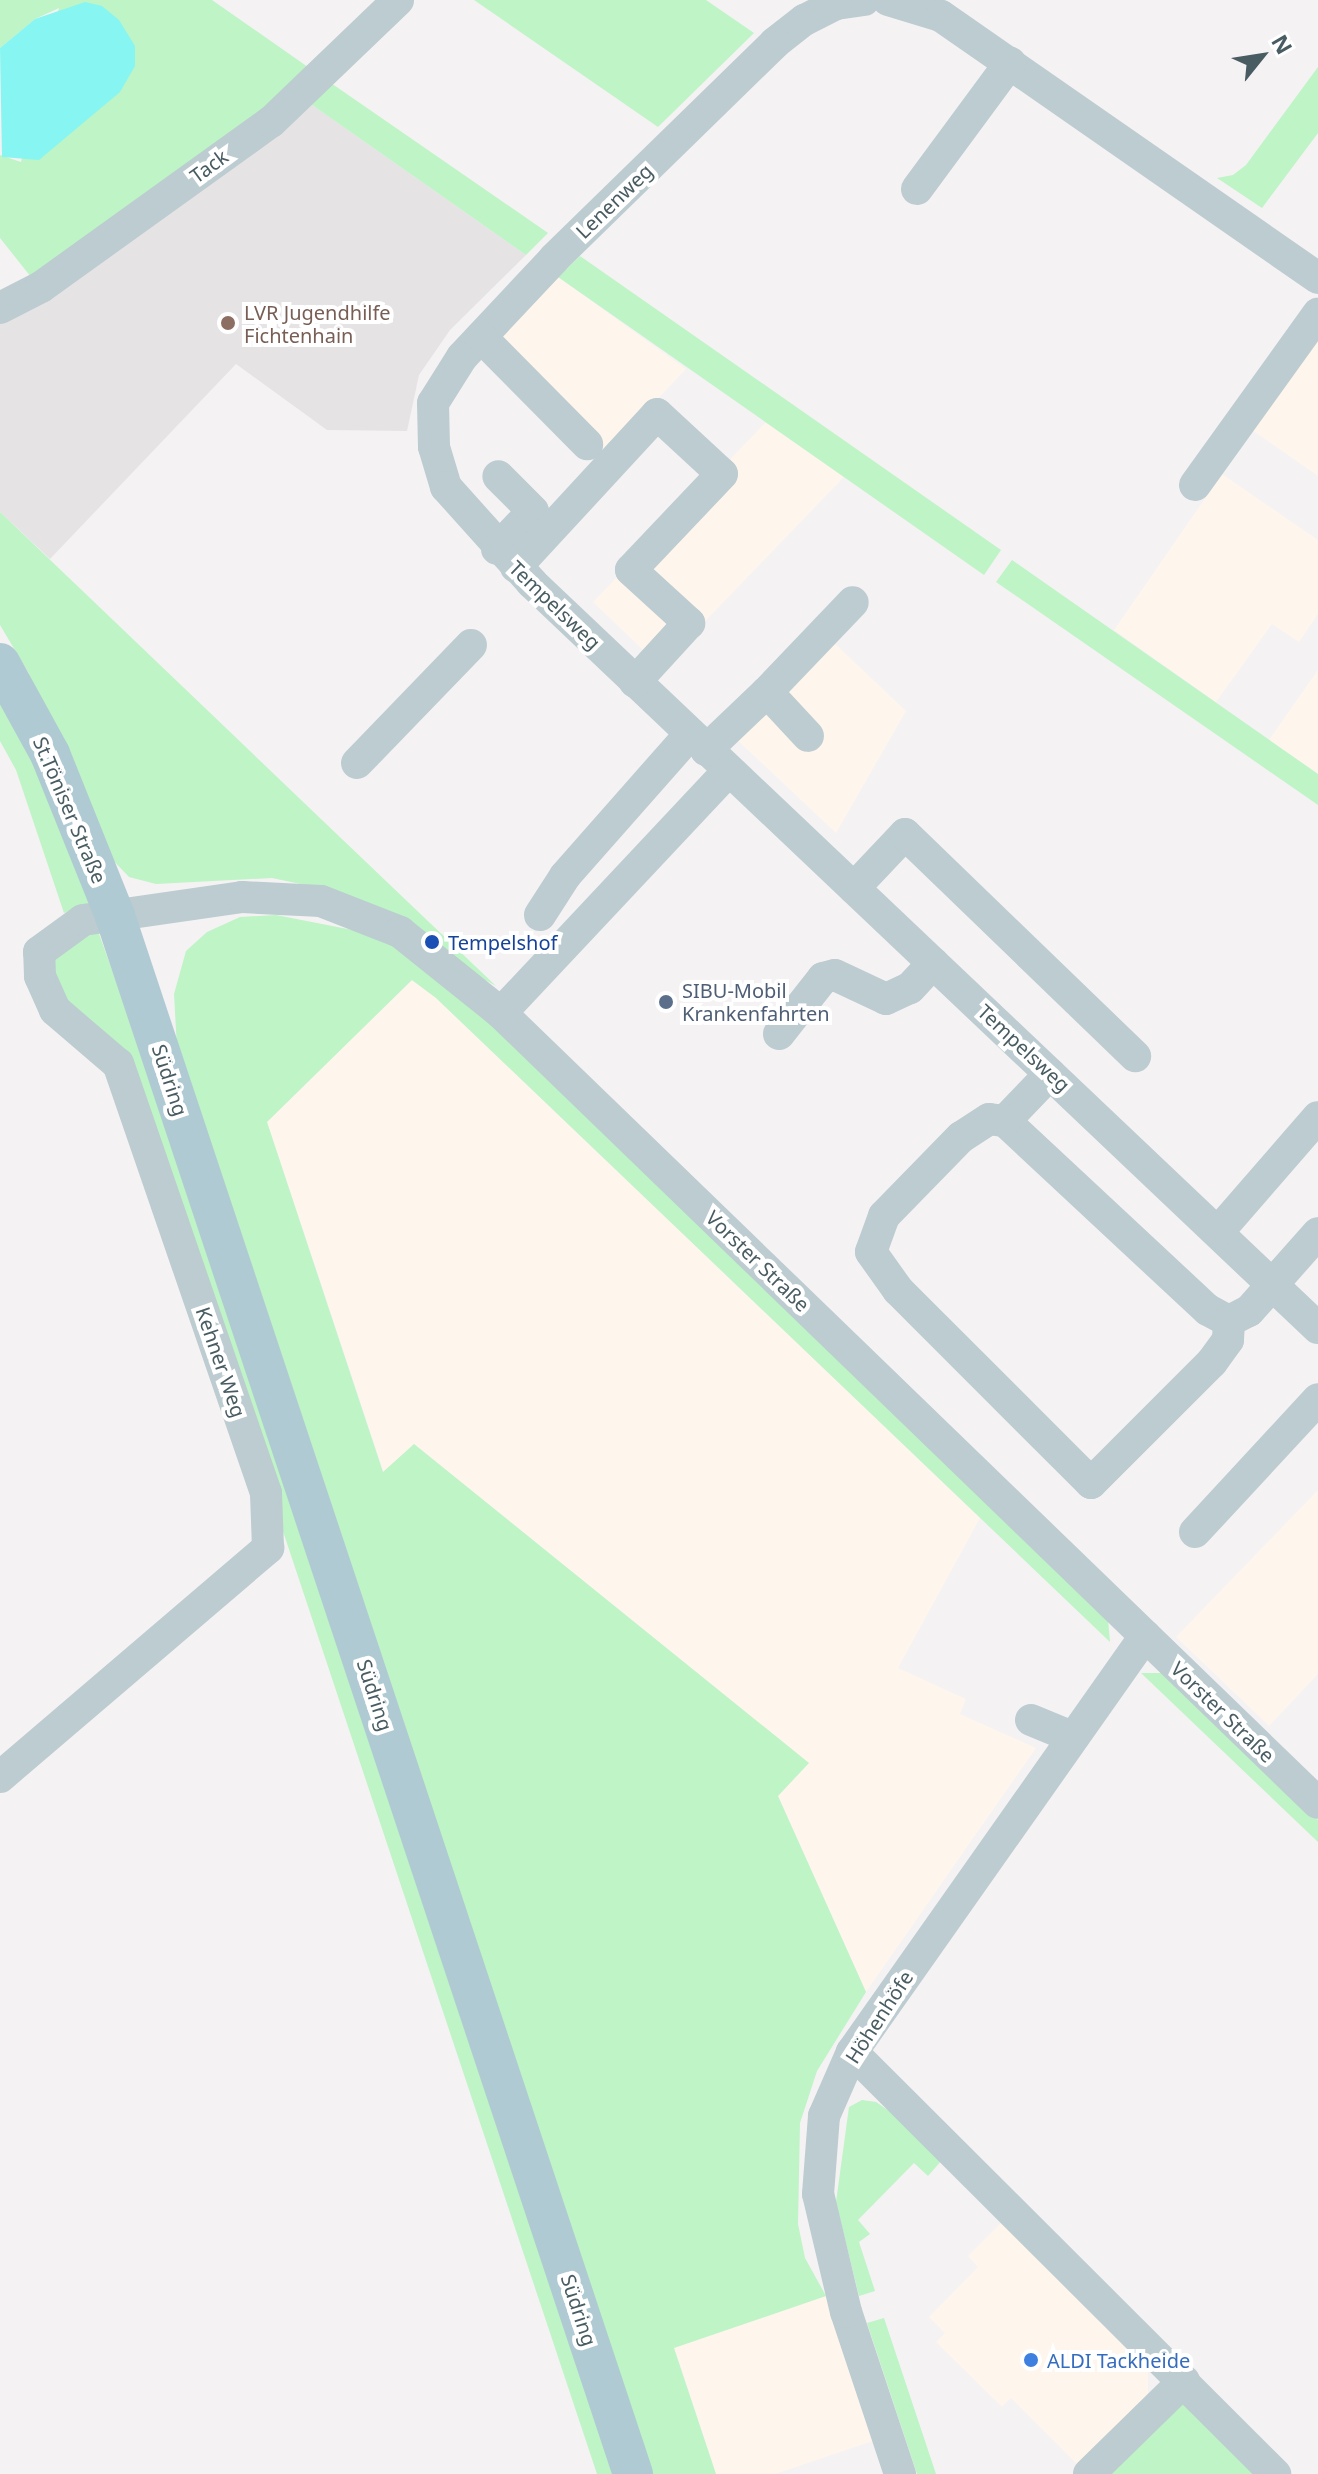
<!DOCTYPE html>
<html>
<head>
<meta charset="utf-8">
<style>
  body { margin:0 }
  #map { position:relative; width:1318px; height:2474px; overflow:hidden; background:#f5f2f3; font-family:"Noto Sans",sans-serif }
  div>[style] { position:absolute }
  .commercial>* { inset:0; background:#fef5ed }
  .education>* { inset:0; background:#e6e3e5 }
  .green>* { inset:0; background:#bef4c6 }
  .water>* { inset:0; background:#87f5f1 }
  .minor>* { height:32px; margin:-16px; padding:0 16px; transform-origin:16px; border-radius:16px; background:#bcccd0 }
  .major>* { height:40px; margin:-20px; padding:0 20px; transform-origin:20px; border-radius:20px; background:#b0cad3 }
  .dots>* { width:22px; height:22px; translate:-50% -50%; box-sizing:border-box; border:4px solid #fff; border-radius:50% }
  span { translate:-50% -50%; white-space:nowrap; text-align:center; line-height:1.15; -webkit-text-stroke:8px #fff; paint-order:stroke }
  .street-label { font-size:20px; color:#485c62 }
  .education-label { font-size:20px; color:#785e54 }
  .left { translate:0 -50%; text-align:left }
  .transit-label { font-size:20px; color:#164399 }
  .service-label { font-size:20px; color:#4e5e75 }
  .shop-label { font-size:20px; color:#366cbe }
  .north { position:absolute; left:1222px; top:16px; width:80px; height:80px; -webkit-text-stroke:6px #fff; paint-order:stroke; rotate:60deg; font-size:22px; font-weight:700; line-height:32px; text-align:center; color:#485c62 }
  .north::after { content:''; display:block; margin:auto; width:28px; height:36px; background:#485c62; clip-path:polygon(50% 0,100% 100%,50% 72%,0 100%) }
</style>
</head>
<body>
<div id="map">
  <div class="commercial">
    <i style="clip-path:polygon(558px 277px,686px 369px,596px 464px,482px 353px)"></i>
    <i style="clip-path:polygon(1318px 335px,1318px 476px,1252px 430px)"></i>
    <i style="clip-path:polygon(766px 422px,844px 477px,661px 667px,593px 602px)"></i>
    <i style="clip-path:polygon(1222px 474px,1318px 540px,1318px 614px,1299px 642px,1272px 624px,1216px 702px,1114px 630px)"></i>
    <i style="clip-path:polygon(829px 638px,906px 711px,836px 833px,734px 737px)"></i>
    <i style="clip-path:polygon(1318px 670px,1318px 774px,1269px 740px)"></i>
    <i style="clip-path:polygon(411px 980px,436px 998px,980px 1518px,898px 1668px,966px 1699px,960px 1714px,1036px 1748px,866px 1992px,778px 1796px,808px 1763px,414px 1444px,384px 1473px,267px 1122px)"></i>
    <i style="clip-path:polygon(1318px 1490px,1318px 1674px,1269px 1726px,1176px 1637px)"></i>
    <i style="clip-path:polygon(1003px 2221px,1138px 2355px,1148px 2372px,1148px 2393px,1141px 2408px,1081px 2468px,1011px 2398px,1002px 2407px,936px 2342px,945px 2333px,929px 2317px,978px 2267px,968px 2256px)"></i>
    <i style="clip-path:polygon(826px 2296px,873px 2441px,775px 2474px,716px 2474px,674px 2347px)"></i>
  </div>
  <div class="education">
    <i style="clip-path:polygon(305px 100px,526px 255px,450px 330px,419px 375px,407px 431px,327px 430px,236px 364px,50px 559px,0 512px,0 317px)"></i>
  </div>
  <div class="green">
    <i style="clip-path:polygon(0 0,212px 0,315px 72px,35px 282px,0 238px,0 155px,21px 162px,59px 8px,35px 19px,0 48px)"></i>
    <i style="clip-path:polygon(474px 0,706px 0,754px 33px,658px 127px)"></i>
    <i style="clip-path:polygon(1318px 67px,1318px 133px,1262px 208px,1217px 178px,1233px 175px,1246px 165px)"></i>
    <i style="clip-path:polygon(328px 81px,548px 233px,526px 255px,305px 100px)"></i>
    <i style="clip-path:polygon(580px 256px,1001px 550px,984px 575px,558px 277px)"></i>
    <i style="clip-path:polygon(0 512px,322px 820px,496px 986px,320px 888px,272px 878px,156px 884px,129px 877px,110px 857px,28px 672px,0 625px)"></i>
    <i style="clip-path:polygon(1012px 560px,1318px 774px,1318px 805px,996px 582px)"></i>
    <i style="clip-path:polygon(0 691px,38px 767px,92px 902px,64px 913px,16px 770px,0 741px)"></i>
    <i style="clip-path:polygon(276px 915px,368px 933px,415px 957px,490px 1019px,1108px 1619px,1110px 1642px,436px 998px,412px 980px,267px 1122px,383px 1472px,414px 1444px,809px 1763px,778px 1796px,866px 1992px,817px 2071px,800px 2123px,798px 2224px,805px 2258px,826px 2296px,674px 2348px,716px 2474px,645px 2474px,177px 1048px,174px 994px,186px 951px,207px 932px,240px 917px)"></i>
    <i style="clip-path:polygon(98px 931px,135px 1034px,622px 2474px,597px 2474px,125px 1057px,60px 1003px,52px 960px,56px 950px)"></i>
    <i style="clip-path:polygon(1141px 1673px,1164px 1673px,1318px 1820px,1318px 1842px)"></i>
    <i style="clip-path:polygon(862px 2100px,876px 2102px,898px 2117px,942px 2160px,928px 2176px,914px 2163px,858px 2220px,870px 2234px,859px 2242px,875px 2291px,859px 2296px,836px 2202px,849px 2107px)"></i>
    <i style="clip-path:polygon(884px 2318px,936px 2474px,917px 2474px,867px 2323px)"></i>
    <i style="clip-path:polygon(1180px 2398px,1255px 2474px,1105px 2474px)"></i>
  </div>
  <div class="water">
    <i style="clip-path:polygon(85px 2px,102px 6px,119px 20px,135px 46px,135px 66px,120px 92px,39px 160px,2px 157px,0 48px,35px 19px)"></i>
  </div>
  <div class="minor">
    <i style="left:864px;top:0;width:28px;rotate:172deg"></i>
    <i style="left:836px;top:4px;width:36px;rotate:153deg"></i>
    <i style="left:804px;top:20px;width:37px;rotate:142deg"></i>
    <i style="left:775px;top:43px;width:309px;rotate:135.7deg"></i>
    <i style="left:554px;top:259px;width:134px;rotate:133.2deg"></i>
    <i style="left:462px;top:357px;width:54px;rotate:122.2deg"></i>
    <i style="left:433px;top:403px;width:44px;rotate:88.7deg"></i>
    <i style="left:434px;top:447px;width:42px;rotate:73.3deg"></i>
    <i style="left:446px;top:487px;width:129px;rotate:48.1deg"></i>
    <i style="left:532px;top:583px;width:1083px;rotate:43.47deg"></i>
    <i style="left:888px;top:0;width:55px;rotate:16.8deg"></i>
    <i style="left:941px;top:16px;width:459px;rotate:34.8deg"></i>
    <i style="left:917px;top:189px;width:157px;rotate:-53.6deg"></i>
    <i style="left:0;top:308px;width:46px;rotate:-27.1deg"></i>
    <i style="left:41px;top:287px;width:283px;rotate:-35.7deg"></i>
    <i style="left:271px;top:122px;width:176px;rotate:-43.8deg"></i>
    <i style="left:481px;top:337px;width:151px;rotate:45.3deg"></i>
    <i style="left:1195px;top:485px;width:211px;rotate:-54.3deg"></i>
    <i style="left:497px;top:549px;width:52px;rotate:-46.5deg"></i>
    <i style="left:533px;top:511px;width:49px;rotate:-135deg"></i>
    <i style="left:516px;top:567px;width:208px;rotate:-47.3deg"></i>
    <i style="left:657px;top:414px;width:88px;rotate:42.7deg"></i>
    <i style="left:722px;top:474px;width:132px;rotate:133.5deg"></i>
    <i style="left:631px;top:570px;width:79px;rotate:42.4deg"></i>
    <i style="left:689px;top:623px;width:80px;rotate:132.5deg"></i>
    <i style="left:767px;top:692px;width:124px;rotate:-46.3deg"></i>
    <i style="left:706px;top:750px;width:84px;rotate:-43.6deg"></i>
    <i style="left:767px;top:692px;width:60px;rotate:47deg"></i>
    <i style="left:357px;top:763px;width:164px;rotate:-46deg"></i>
    <i style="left:854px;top:888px;width:74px;rotate:-46.6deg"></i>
    <i style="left:905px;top:834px;width:320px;rotate:44deg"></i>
    <i style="left:540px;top:915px;width:46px;rotate:-57.3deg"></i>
    <i style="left:565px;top:876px;width:189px;rotate:-48.6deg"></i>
    <i style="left:501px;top:1013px;width:332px;rotate:-46.8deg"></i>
    <i style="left:779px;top:1034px;width:71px;rotate:-51.8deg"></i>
    <i style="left:823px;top:978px;width:12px;rotate:-14deg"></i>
    <i style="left:835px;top:975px;width:56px;rotate:25.2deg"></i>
    <i style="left:886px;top:999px;width:26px;rotate:-25deg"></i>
    <i style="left:910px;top:988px;width:34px;rotate:-47deg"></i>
    <i style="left:1050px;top:1074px;width:65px;rotate:133.8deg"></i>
    <i style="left:1005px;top:1121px;width:277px;rotate:43deg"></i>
    <i style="left:1208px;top:1310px;width:24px;rotate:28deg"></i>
    <i style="left:1229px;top:1321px;width:22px;rotate:-27deg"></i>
    <i style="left:1249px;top:1311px;width:104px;rotate:-48.5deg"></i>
    <i style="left:1005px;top:1121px;width:16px;rotate:-173deg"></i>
    <i style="left:989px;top:1119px;width:33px;rotate:147deg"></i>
    <i style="left:961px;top:1137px;width:110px;rotate:134.3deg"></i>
    <i style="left:884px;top:1216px;width:38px;rotate:110deg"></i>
    <i style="left:871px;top:1252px;width:47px;rotate:54.6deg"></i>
    <i style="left:898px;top:1290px;width:273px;rotate:45deg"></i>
    <i style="left:1091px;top:1483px;width:171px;rotate:-45deg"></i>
    <i style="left:1212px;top:1362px;width:27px;rotate:-54deg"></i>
    <i style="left:1228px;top:1340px;width:19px;rotate:-87deg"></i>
    <i style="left:1218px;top:1232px;width:152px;rotate:-49deg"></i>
    <i style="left:1195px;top:1532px;width:181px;rotate:-47.2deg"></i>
    <i style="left:1031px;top:1720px;width:44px;rotate:22.5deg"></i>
    <i style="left:0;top:1777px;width:353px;rotate:-40.5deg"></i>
    <i style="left:268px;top:1548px;width:55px;rotate:-92.1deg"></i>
    <i style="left:266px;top:1493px;width:454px;rotate:-109deg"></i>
    <i style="left:118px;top:1064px;width:83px;rotate:-139.4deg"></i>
    <i style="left:55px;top:1010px;width:37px;rotate:-114deg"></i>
    <i style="left:40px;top:976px;width:24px;rotate:-92deg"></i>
    <i style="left:39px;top:952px;width:54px;rotate:-36deg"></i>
    <i style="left:83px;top:920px;width:161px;rotate:-8.2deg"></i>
    <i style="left:242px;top:897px;width:79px;rotate:2.9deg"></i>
    <i style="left:321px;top:901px;width:85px;rotate:21.4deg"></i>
    <i style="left:400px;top:932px;width:129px;rotate:38.7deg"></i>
    <i style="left:501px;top:1013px;width:1136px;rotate:44.04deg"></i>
    <i style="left:852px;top:2052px;width:598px;rotate:44.93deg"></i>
    <i style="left:900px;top:2474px;width:171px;rotate:-108.4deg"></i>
    <i style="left:846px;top:2312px;width:121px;rotate:-103.3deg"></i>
    <i style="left:818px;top:2194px;width:78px;rotate:-85.6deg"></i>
    <i style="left:824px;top:2116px;width:70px;rotate:-66.4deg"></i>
    <i style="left:852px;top:2052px;width:509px;rotate:-54.84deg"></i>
    <i style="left:1089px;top:2474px;width:133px;rotate:-44.4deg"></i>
  </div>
  <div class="major">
    <i style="left:0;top:663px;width:104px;rotate:61.2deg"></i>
    <i style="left:50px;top:754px;width:175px;rotate:68.1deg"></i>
    <i style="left:115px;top:916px;width:1642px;rotate:71.61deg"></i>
  </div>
  <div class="dots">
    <i style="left:228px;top:323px;background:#8d6e63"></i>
    <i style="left:432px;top:942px;background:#1a4fb4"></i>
    <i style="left:666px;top:1002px;background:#5c6f8a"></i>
    <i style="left:1031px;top:2360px;background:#3f7fe0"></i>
  </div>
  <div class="street-label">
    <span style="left:209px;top:166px;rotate:-36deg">Tack</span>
    <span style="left:614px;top:201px;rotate:-44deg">Lenenweg</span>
    <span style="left:555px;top:605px;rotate:44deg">Tempelsweg</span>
    <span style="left:70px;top:810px;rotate:67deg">St.Töniser Straße</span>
    <span style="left:1024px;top:1048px;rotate:43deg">Tempelsweg</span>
    <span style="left:170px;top:1080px;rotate:72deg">Südring</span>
    <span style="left:758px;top:1261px;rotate:44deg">Vorster Straße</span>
    <span style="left:221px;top:1362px;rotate:71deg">Kehner Weg</span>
    <span style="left:375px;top:1695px;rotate:72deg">Südring</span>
    <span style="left:1223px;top:1712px;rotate:44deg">Vorster Straße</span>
    <span style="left:879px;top:2017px;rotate:-57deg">Höhenhöfe</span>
    <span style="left:579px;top:2310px;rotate:72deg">Südring</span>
  </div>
  <div class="education-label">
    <span class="left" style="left:244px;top:324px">LVR Jugendhilfe<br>Fichtenhain</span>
  </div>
  <div class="transit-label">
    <span class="left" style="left:448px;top:942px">Tempelshof</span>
  </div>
  <div class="service-label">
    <span class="left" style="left:682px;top:1002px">SIBU-Mobil<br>Krankenfahrten</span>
  </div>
  <div class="shop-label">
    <span class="left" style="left:1047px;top:2360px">ALDI Tackheide</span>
  </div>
  <div class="north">N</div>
</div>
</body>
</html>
